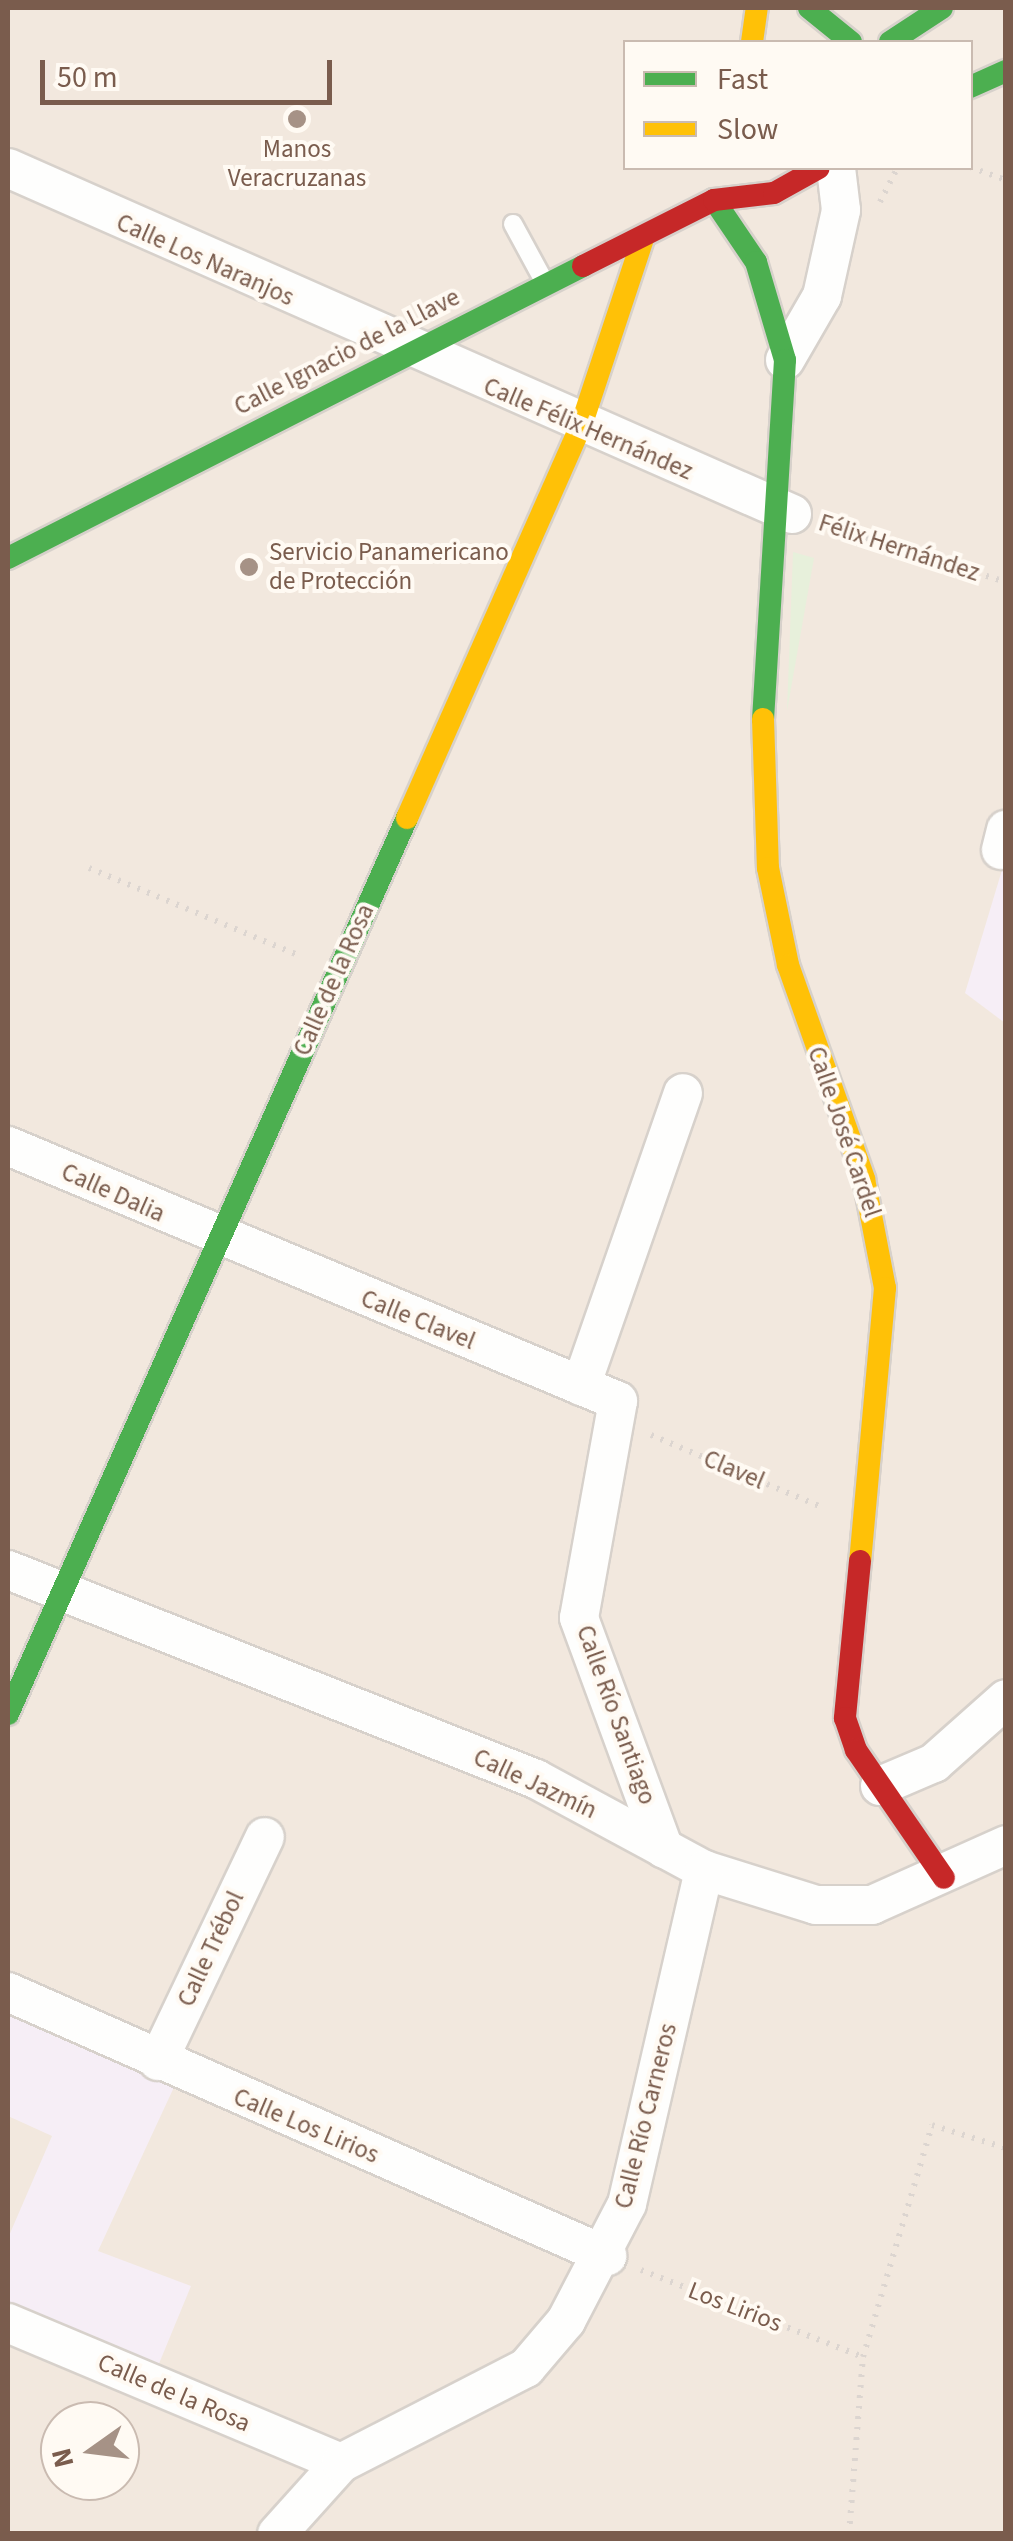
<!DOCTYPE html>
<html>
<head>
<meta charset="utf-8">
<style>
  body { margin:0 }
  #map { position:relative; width:1013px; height:2541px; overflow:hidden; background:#f9f5f0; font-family:"Source Sans 3",sans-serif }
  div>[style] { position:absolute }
  .residential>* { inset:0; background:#f2e8de }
  .education>* { inset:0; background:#f6eef6 }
  .green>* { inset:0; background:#e7f0db }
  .path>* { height:6px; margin-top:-3px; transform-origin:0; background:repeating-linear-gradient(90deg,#dcd5d0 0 2.5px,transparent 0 10.5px) }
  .roads { filter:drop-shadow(2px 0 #d7d1cb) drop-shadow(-2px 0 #d7d1cb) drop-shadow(0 2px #d7d1cb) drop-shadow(0 -2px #d7d1cb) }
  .lane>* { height:18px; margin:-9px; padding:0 9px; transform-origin:9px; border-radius:9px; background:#fefefd }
  .street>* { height:38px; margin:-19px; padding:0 19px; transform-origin:19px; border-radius:19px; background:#fefefd }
  .fast>* { height:22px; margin:-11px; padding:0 11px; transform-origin:11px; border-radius:11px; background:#4caf50 }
  .slow>* { height:22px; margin:-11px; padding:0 11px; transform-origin:11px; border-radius:11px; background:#ffc107 }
  .jam>* { height:22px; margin:-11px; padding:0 11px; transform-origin:11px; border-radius:11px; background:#c62828 }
  .dots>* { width:28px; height:28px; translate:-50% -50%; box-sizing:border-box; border:5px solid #fffaf3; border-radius:50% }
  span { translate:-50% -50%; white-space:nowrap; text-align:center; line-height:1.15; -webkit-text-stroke:8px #fffaf3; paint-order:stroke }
  .poi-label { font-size:25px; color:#7a5c4d }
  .left { translate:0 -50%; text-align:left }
  .street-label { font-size:25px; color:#7a5c4d }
  .frame { position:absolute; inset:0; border:10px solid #7a5c4d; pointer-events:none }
  .legend { position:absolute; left:623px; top:40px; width:350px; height:130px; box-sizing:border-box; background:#fffaf3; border:2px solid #cabbb1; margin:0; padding:12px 18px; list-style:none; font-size:30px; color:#7a5c4d }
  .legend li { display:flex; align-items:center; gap:20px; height:50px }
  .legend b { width:50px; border:2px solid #cabbb1 }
  .north { position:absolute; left:40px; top:2401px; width:100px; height:100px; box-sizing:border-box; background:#fffaf3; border:2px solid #cabbb1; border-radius:50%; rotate:256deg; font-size:28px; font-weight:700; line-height:40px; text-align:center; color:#7a5c4d }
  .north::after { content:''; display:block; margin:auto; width:35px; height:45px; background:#a69286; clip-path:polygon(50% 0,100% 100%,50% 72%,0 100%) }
  .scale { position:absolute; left:40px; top:60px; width:292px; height:45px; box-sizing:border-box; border:5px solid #7a5c4d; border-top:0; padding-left:12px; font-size:30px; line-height:35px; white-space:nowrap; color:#7a5c4d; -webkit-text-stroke:8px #fffaf3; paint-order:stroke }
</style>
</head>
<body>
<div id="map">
  <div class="residential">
    <i style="clip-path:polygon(evenodd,8px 8px,1005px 8px,1005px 2533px,8px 2533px,8px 8px,626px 42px,970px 42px,970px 168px,626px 168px,626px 42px,8px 8px,60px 2421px,120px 2421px,120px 2481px,60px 2481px,60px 2421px)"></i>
  </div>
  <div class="education">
    <i style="clip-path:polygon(1005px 860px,1005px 1023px,965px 993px)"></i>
    <i style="clip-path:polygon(8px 2011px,175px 2085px,98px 2251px,191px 2286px,158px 2366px,8px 2303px,8px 2238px,52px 2136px,8px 2116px)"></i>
  </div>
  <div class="green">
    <i style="clip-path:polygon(793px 552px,814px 558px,787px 711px)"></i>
  </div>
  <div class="path">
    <i style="left:970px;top:167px;width:38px;rotate:20deg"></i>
    <i style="left:880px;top:202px;width:38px;rotate:-63deg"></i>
    <i style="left:826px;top:525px;width:189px;rotate:17.6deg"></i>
    <i style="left:89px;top:868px;width:229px;rotate:22.6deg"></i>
    <i style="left:651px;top:1435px;width:182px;rotate:22.9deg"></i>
    <i style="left:641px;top:2270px;width:238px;rotate:21.4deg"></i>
    <i style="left:849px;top:2534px;width:178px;rotate:-85.5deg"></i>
    <i style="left:863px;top:2357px;width:242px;rotate:-73.4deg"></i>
    <i style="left:932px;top:2125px;width:77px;rotate:17.3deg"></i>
  </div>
  <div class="roads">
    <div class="lane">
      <i style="left:513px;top:224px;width:65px;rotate:61.5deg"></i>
    </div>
    <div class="street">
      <i style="left:8px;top:168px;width:857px;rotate:23.81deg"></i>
      <i style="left:785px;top:360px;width:74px;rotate:-60deg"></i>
      <i style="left:822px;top:296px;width:88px;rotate:-77.5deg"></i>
      <i style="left:841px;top:210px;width:42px;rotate:-96.8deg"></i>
      <i style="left:1001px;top:850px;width:21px;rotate:-76deg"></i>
      <i style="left:8px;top:1146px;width:661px;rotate:22.69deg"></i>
      <i style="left:618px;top:1401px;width:220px;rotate:100.2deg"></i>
      <i style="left:579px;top:1618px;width:246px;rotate:69.8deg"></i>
      <i style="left:581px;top:1386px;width:310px;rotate:-70.8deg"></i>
      <i style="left:8px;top:1570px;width:568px;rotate:21.6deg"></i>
      <i style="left:536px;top:1779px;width:191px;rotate:28.4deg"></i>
      <i style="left:704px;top:1870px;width:117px;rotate:17.4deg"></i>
      <i style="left:816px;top:1905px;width:56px"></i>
      <i style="left:872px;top:1905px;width:147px;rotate:-24.1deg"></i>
      <i style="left:880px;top:1786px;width:59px;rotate:-23.1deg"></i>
      <i style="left:934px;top:1763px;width:96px;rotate:-41.6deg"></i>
      <i style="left:8px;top:1992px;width:655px;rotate:23.78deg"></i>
      <i style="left:158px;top:2061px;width:248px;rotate:-64.5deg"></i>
      <i style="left:8px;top:2323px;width:361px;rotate:22.8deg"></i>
      <i style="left:277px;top:2534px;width:96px;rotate:-48deg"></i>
      <i style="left:341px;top:2463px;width:208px;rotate:-27.2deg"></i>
      <i style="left:526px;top:2368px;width:62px;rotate:-49.6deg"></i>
      <i style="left:566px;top:2321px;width:132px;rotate:-62.5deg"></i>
      <i style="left:627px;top:2204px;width:343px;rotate:-77deg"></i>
    </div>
    <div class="fast">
      <i style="left:809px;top:8px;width:54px;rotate:39deg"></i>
      <i style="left:890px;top:42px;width:62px;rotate:-33.2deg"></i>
      <i style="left:970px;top:87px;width:39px;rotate:-24deg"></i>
      <i style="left:714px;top:200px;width:75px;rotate:55.9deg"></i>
      <i style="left:756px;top:262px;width:102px;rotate:73.5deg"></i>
      <i style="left:785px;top:360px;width:360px;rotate:93.5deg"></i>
      <i style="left:8px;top:558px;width:645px;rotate:-26.92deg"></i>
      <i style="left:8px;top:1714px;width:981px;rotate:-66deg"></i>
    </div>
    <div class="slow">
      <i style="left:752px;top:42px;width:34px;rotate:-82deg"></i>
      <i style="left:763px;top:719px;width:149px;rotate:88.1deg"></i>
      <i style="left:768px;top:868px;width:99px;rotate:78.3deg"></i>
      <i style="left:788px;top:965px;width:227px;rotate:70.4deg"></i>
      <i style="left:864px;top:1179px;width:111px;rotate:79.1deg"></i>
      <i style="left:885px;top:1288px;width:274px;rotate:95.2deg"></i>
      <i style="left:407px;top:818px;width:429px;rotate:-66.1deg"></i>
      <i style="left:581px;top:426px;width:197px;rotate:-71.7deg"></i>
    </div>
    <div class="jam">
      <i style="left:583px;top:266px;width:147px;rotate:-26.7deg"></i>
      <i style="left:714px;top:200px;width:60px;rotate:-6.7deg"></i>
      <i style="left:774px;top:193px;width:51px;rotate:-29.1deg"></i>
      <i style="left:860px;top:1561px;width:158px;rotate:95.5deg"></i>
      <i style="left:845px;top:1718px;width:34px;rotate:71deg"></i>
      <i style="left:856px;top:1750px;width:155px;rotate:55.5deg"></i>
    </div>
  </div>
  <div class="dots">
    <i style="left:297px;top:119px;background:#a69286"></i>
    <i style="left:249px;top:567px;background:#a69286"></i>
  </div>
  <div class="poi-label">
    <span style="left:297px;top:164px">Manos<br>Veracruzanas</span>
    <span class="left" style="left:269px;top:567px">Servicio Panamericano<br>de Protección</span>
  </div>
  <div class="street-label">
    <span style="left:205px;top:260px;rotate:24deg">Calle Los Naranjos</span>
    <span style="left:347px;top:352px;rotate:-27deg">Calle Ignacio de la Llave</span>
    <span style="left:588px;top:429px;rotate:23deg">Calle Félix Hernández</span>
    <span style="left:899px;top:548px;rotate:18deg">Félix Hernández</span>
    <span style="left:334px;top:980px;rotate:-66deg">Calle de la Rosa</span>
    <span style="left:844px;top:1132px;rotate:71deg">Calle José Cardel</span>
    <span style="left:113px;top:1193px;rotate:24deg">Calle Dalia</span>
    <span style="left:418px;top:1320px;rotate:22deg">Calle Clavel</span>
    <span style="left:734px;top:1470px;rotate:23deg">Clavel</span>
    <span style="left:616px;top:1715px;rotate:70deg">Calle Río Santiago</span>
    <span style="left:535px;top:1784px;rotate:25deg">Calle Jazmín</span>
    <span style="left:211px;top:1949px;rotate:-65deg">Calle Trébol</span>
    <span style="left:646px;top:2116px;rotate:-76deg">Calle Río Carneros</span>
    <span style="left:306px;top:2126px;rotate:23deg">Calle Los Lirios</span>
    <span style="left:735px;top:2307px;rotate:21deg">Los Lirios</span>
    <span style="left:174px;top:2393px;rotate:23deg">Calle de la Rosa</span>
  </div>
  <div class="frame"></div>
  <ul class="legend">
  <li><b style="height:12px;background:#4caf50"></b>Fast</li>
  <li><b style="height:12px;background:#ffc107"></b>Slow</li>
  </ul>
  <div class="north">N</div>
  <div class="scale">50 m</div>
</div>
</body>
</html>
